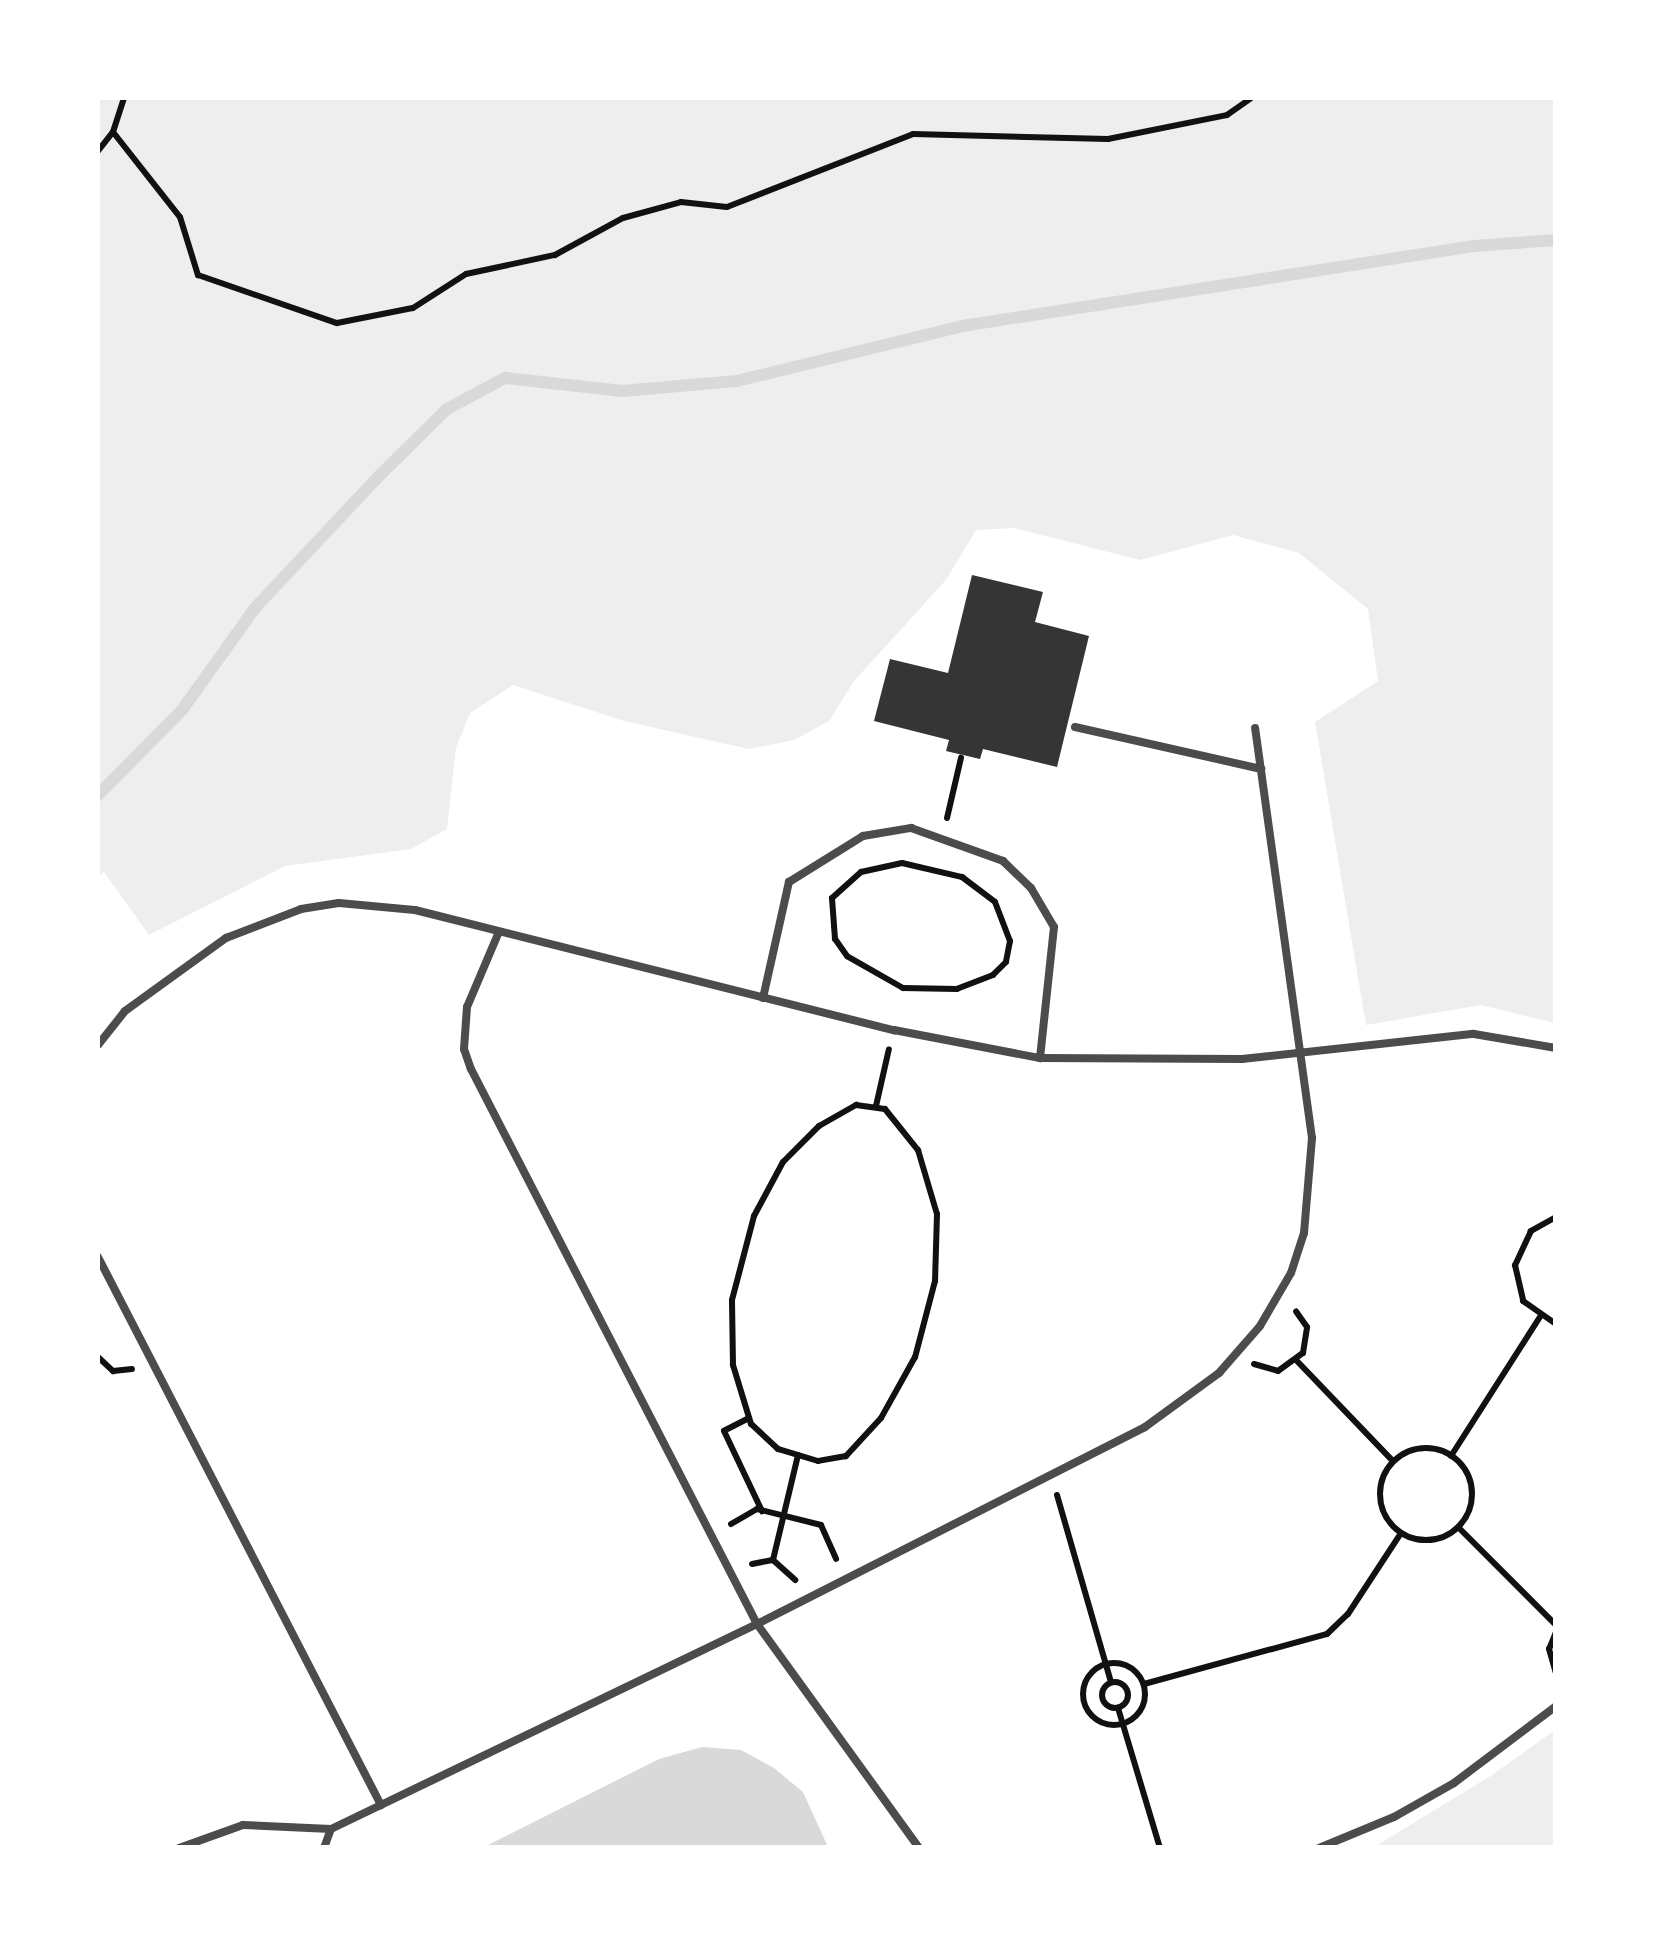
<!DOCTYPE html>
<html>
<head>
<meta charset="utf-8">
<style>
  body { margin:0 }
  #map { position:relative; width:1653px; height:1945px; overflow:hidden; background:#fff; font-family:Figtree,sans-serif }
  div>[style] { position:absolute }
  .green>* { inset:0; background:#eee }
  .water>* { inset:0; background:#d9d9d9 }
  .stream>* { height:12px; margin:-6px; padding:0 6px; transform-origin:6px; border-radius:6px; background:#d9d9d9 }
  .building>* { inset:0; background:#353535 }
  .path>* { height:6px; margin:-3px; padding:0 3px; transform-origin:3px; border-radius:3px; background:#111 }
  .path>.ring { margin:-3px; padding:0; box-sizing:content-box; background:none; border:6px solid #111; border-radius:50% }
  .service>* { height:8px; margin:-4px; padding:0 4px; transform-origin:4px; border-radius:4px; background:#4c4c4c }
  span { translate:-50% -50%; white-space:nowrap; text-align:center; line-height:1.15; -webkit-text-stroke:10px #fff; paint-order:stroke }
  .frame { position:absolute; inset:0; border:100px solid #fff; pointer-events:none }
</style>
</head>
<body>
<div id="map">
  <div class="green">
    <i style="clip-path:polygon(98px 98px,1555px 98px,1555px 1023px,1481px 1005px,1366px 1025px,1315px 722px,1378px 681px,1368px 609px,1299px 553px,1233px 535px,1140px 560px,1014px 528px,976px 530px,946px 580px,854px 681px,829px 721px,794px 740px,749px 749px,624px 721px,513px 685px,470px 713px,456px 748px,447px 829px,411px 849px,285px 866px,149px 935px,104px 872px,98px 876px)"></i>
    <i style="clip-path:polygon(1555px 1730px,1555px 1847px,1374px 1847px,1489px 1777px)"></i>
  </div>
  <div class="water">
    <i style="clip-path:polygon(702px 1747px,741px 1750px,774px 1768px,803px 1792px,828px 1847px,484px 1847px,659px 1759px)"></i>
  </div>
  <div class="stream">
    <i style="left:98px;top:795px;width:120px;rotate:-45.3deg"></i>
    <i style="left:182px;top:710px;width:125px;rotate:-54.4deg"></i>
    <i style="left:255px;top:608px;width:184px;rotate:-46.8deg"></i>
    <i style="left:381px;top:474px;width:93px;rotate:-44.6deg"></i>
    <i style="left:447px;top:409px;width:66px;rotate:-28.1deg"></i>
    <i style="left:505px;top:378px;width:118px;rotate:6.3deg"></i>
    <i style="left:622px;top:391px;width:115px;rotate:-5deg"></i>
    <i style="left:737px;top:381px;width:232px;rotate:-13.7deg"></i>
    <i style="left:962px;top:326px;width:518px;rotate:-8.88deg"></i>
    <i style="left:1474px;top:246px;width:82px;rotate:-4.2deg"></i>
  </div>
  <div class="building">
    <i style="clip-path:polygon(972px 575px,1043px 592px,1035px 622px,1089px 636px,1057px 767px,983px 749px,980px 759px,946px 751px,949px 740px,874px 721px,890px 659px,948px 673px)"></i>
  </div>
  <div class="path">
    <i style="left:124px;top:98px;width:36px;rotate:108deg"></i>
    <i style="left:113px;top:132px;width:108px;rotate:51.8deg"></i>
    <i style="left:180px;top:217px;width:61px;rotate:72.8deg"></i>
    <i style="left:198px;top:275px;width:147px;rotate:19.1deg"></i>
    <i style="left:337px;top:323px;width:77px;rotate:-11.2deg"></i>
    <i style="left:413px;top:308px;width:63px;rotate:-32.7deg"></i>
    <i style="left:466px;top:274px;width:91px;rotate:-12.1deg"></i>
    <i style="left:555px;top:255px;width:77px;rotate:-28.6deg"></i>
    <i style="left:623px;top:218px;width:60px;rotate:-15.4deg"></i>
    <i style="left:681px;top:202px;width:46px;rotate:6.2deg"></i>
    <i style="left:727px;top:207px;width:200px;rotate:-21.4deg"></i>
    <i style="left:913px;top:134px;width:195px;rotate:1.5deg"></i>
    <i style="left:1108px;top:139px;width:121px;rotate:-11.4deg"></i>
    <i style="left:1227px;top:115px;width:29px;rotate:-35deg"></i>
    <i style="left:98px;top:151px;width:24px;rotate:-52deg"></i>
    <i style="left:947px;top:818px;width:62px;rotate:-76.9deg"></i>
    <i style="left:902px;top:863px;width:62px;rotate:13.1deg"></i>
    <i style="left:962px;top:877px;width:41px;rotate:37.1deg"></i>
    <i style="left:995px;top:902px;width:42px;rotate:69deg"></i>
    <i style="left:1010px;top:941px;width:21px;rotate:101deg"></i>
    <i style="left:1006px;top:962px;width:18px;rotate:135deg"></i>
    <i style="left:993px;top:975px;width:39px;rotate:159deg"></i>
    <i style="left:957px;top:989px;width:54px;rotate:-178.9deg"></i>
    <i style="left:903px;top:988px;width:64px;rotate:-150.3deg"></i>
    <i style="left:847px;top:956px;width:21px;rotate:-125deg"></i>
    <i style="left:835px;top:939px;width:41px;rotate:-94.2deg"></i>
    <i style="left:832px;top:898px;width:39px;rotate:-42deg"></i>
    <i style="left:861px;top:872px;width:42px;rotate:-12.4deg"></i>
    <i style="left:856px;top:1105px;width:29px;rotate:8deg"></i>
    <i style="left:885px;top:1109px;width:53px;rotate:51.2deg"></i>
    <i style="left:918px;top:1150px;width:67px;rotate:73.5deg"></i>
    <i style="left:937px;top:1214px;width:67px;rotate:91.7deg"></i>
    <i style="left:935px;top:1281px;width:79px;rotate:104.7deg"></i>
    <i style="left:915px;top:1357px;width:70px;rotate:119.1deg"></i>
    <i style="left:881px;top:1418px;width:52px;rotate:132.6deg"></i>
    <i style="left:846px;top:1456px;width:28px;rotate:170deg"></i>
    <i style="left:818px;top:1461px;width:42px;rotate:-163.3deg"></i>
    <i style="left:778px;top:1449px;width:37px;rotate:-137deg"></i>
    <i style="left:751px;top:1424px;width:62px;rotate:-107deg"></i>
    <i style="left:733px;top:1365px;width:65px;rotate:-90.9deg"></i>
    <i style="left:732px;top:1300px;width:87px;rotate:-75.3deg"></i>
    <i style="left:754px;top:1216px;width:61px;rotate:-61.8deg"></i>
    <i style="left:783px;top:1162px;width:51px;rotate:-45deg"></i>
    <i style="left:819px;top:1126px;width:43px;rotate:-29.6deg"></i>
    <i style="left:876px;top:1106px;width:58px;rotate:-77.2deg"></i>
    <i style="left:1556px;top:1217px;width:29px;rotate:151deg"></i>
    <i style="left:1531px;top:1231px;width:38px;rotate:115deg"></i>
    <i style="left:1515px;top:1265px;width:37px;rotate:77deg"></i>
    <i style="left:1523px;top:1301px;width:40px;rotate:34.9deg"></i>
    <i style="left:98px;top:1357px;width:21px;rotate:43deg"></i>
    <i style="left:113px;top:1371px;width:19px;rotate:-6deg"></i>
    <i style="left:1297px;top:1361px;width:139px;rotate:46.2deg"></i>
    <i style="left:1254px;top:1364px;width:25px;rotate:16deg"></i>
    <i style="left:1278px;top:1371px;width:31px;rotate:-36deg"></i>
    <i style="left:1303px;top:1353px;width:26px;rotate:-81deg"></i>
    <i style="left:1307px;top:1327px;width:19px;rotate:-125deg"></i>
    <i style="left:749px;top:1418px;width:28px;rotate:153deg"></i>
    <i style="left:724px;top:1431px;width:89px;rotate:64.6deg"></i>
    <i class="ring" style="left:1380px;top:1448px;width:86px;height:86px"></i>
    <i style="left:1451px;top:1456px;width:165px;rotate:-57.4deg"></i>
    <i style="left:1057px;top:1495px;width:195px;rotate:73.9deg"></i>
    <i style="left:731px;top:1524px;width:30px;rotate:-30deg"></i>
    <i style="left:757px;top:1509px;width:66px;rotate:14deg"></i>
    <i style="left:821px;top:1525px;width:37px;rotate:66deg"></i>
    <i style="left:1458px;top:1527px;width:139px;rotate:45deg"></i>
    <i style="left:773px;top:1560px;width:108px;rotate:-76.6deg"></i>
    <i style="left:752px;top:1564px;width:21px;rotate:-11deg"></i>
    <i style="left:773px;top:1560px;width:30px;rotate:42deg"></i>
    <i style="left:1556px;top:1632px;width:18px;rotate:112deg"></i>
    <i style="left:1549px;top:1649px;width:26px;rotate:74deg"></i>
    <i class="ring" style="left:1083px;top:1663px;width:56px;height:56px"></i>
    <i class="ring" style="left:1102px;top:1682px;width:20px;height:20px"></i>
    <i style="left:1144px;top:1684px;width:190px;rotate:-15.3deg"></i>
    <i style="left:1327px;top:1634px;width:29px;rotate:-44deg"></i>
    <i style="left:1348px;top:1614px;width:97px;rotate:-56.8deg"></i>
    <i style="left:1118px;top:1708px;width:146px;rotate:73.3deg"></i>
  </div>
  <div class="service">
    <i style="left:1075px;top:727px;width:191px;rotate:12.7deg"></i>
    <i style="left:498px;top:934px;width:79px;rotate:113deg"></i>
    <i style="left:467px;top:1007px;width:42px;rotate:94.1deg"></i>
    <i style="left:464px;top:1049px;width:21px;rotate:71deg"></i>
    <i style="left:471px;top:1069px;width:624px;rotate:62.74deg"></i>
    <i style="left:757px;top:1624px;width:276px;rotate:54.1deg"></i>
    <i style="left:763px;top:998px;width:119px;rotate:-77.4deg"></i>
    <i style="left:789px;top:882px;width:87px;rotate:-31.9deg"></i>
    <i style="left:863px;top:836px;width:49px;rotate:-9.5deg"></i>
    <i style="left:911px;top:828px;width:98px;rotate:19.7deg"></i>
    <i style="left:1003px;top:861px;width:39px;rotate:44deg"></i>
    <i style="left:1031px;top:888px;width:45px;rotate:59.5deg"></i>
    <i style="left:1054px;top:927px;width:132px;rotate:96.1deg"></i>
    <i style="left:98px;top:1045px;width:43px;rotate:-51.5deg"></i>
    <i style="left:125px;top:1011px;width:125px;rotate:-35.9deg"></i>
    <i style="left:226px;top:938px;width:80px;rotate:-21.1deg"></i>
    <i style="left:301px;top:909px;width:38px;rotate:-9deg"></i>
    <i style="left:339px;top:903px;width:76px;rotate:5.3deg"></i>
    <i style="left:415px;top:910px;width:494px;rotate:14.1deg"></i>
    <i style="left:894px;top:1030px;width:149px;rotate:10.9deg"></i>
    <i style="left:1040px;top:1058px;width:202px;rotate:0.3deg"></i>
    <i style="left:1242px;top:1059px;width:233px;rotate:-6.2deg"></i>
    <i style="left:1474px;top:1034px;width:83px;rotate:9.7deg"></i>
    <i style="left:98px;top:1257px;width:617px;rotate:62.69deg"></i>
    <i style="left:179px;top:1848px;width:68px;rotate:-19.8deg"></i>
    <i style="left:243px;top:1825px;width:88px;rotate:2.6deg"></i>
    <i style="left:324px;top:1848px;width:20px;rotate:-70deg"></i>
    <i style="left:331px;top:1829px;width:473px;rotate:-25.7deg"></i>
    <i style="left:757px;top:1624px;width:435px;rotate:-26.9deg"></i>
    <i style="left:1145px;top:1427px;width:92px;rotate:-36.1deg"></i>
    <i style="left:1219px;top:1373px;width:62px;rotate:-48.9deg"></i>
    <i style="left:1260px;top:1326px;width:61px;rotate:-59.7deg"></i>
    <i style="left:1291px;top:1273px;width:42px;rotate:-72deg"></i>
    <i style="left:1304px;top:1233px;width:95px;rotate:-85.2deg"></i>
    <i style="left:1312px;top:1138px;width:414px;rotate:-97.9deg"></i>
    <i style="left:1319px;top:1848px;width:81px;rotate:-22.5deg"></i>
    <i style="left:1394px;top:1817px;width:69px;rotate:-29.5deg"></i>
    <i style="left:1454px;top:1783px;width:128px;rotate:-37deg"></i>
  </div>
  <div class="frame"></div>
</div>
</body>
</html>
